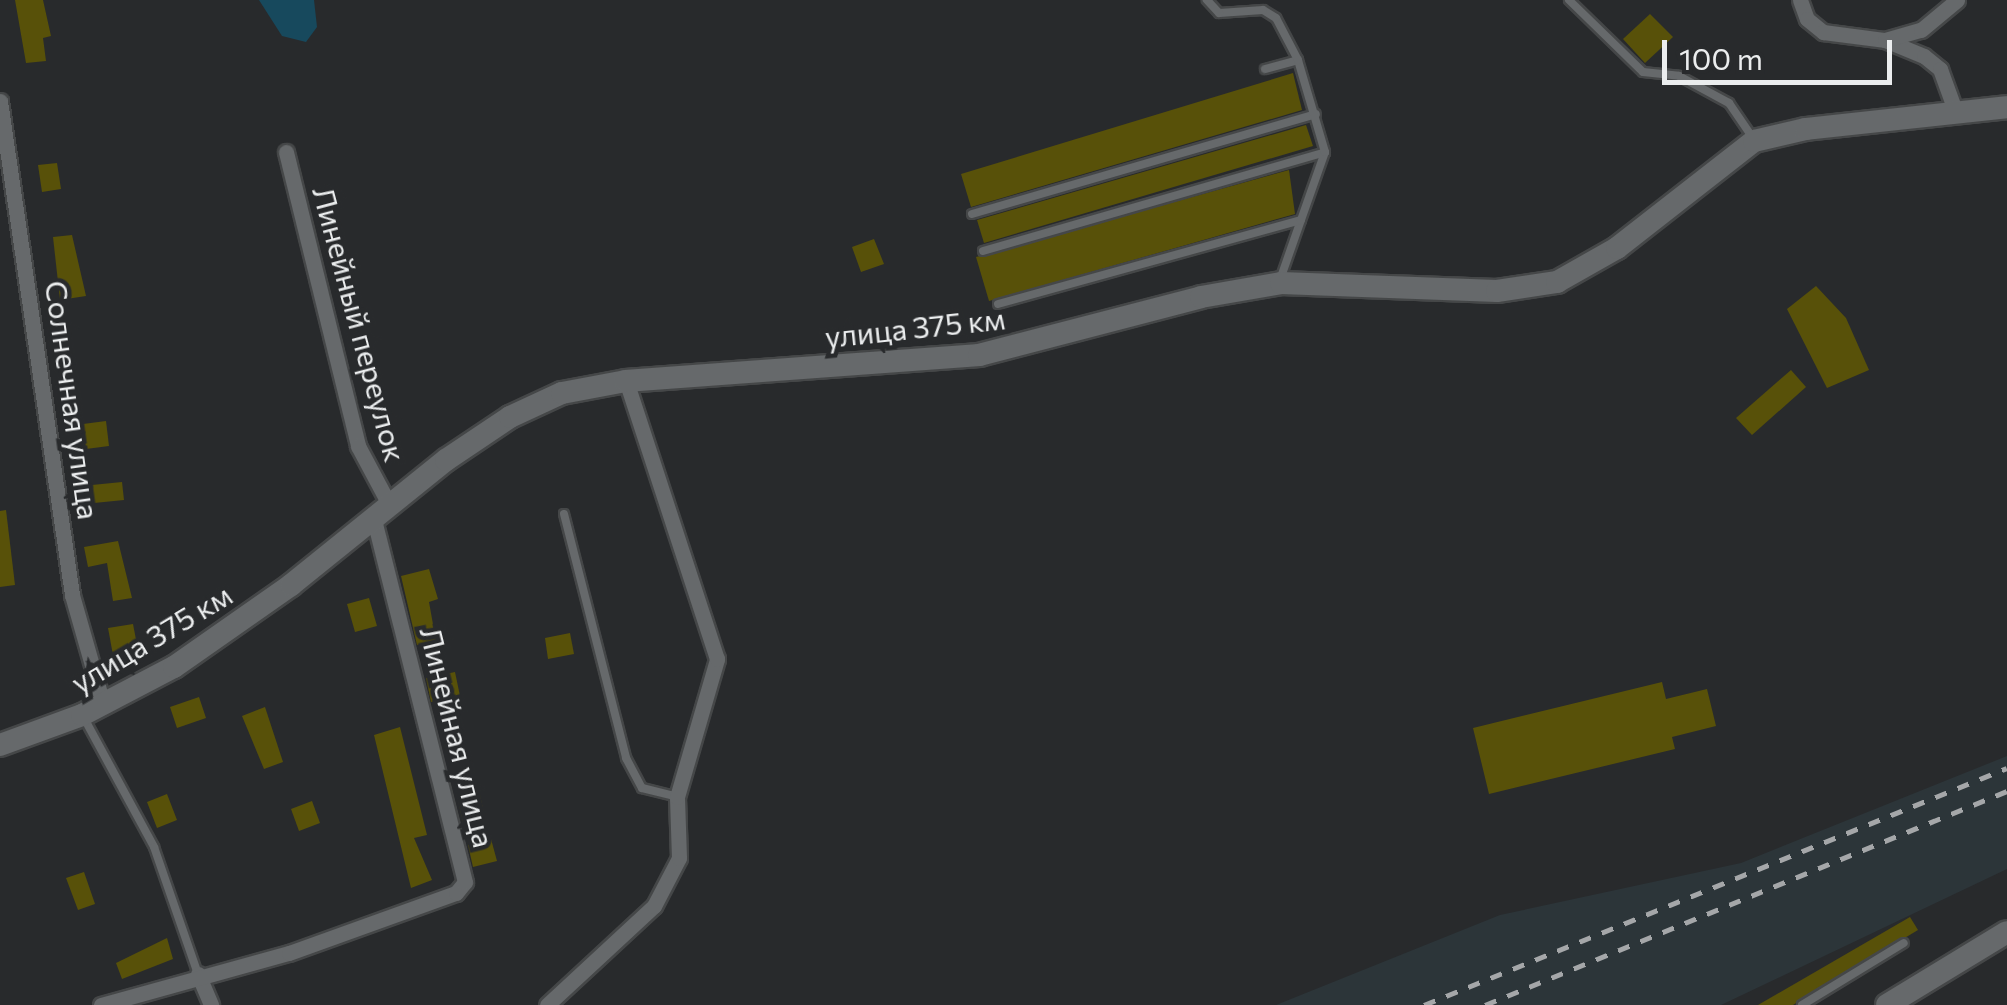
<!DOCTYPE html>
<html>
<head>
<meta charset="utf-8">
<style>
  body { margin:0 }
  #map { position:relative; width:2007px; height:1005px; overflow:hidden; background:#282a2c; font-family:Commissioner,sans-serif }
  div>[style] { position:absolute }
  .built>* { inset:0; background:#2c3539 }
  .green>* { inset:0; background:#17495d }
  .building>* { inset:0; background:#585109 }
  .roads { filter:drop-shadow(2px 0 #454748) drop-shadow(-2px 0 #454748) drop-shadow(0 2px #454748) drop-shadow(0 -2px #454748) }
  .lane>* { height:8px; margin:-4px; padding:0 4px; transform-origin:4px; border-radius:4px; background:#66696b }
  .street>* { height:15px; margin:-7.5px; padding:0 7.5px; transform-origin:7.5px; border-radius:7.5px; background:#66696b }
  .secondary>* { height:22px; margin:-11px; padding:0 11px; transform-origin:11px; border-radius:11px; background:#66696b }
  .rail>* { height:5px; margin-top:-2.5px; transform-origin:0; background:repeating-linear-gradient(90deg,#a5a7a9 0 12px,transparent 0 24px) }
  span { translate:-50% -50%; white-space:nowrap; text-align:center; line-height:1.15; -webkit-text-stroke:9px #282a2c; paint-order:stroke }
  .street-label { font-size:30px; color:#ebedee }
  .scale { position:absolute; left:1662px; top:40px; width:230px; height:45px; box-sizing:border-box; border:5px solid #ebedee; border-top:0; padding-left:12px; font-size:30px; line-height:35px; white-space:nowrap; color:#ebedee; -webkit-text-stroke:8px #282a2c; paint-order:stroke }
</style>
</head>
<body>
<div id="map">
  <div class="built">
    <i style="clip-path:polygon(2007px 756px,2007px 869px,1721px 1005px,1276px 1005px,1500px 915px,1741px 863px)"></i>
  </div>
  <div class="green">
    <i style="clip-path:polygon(259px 0,314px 0,317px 27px,306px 42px,282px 36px)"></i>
  </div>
  <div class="building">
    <i style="clip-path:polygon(15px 0,43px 0,51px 36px,43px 38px,46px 61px,26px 63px)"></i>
    <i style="clip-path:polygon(1650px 14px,1673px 37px,1645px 63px,1623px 39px)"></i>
    <i style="clip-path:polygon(1293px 73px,1302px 110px,971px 207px,961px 174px)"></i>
    <i style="clip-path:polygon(1306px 125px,1313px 146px,984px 243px,977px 220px)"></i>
    <i style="clip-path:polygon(57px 163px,61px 189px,42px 192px,38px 165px)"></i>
    <i style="clip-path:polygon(1289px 170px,1295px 214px,989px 301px,976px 257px)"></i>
    <i style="clip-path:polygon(72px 235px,86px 296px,60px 300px,53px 237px)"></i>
    <i style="clip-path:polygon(874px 239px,884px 264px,861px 272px,852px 247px)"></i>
    <i style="clip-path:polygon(1816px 286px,1846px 318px,1869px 370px,1827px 388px,1787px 309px)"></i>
    <i style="clip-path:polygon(1791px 370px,1806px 387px,1752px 435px,1736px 418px)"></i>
    <i style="clip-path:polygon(106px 421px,109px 446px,86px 449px,83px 424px)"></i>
    <i style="clip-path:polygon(122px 482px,124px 500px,94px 503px,92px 485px)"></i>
    <i style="clip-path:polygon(6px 510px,15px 585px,0 587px,0 511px)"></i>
    <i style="clip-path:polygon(118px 541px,132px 598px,113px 601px,107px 563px,88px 567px,84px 547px)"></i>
    <i style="clip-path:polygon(429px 569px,438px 599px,429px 602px,436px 641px,417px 645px,401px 576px)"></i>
    <i style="clip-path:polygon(369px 598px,377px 626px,355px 632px,347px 604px)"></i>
    <i style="clip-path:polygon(133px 624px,138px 650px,113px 655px,108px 628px)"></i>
    <i style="clip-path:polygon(570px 633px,574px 654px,548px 659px,545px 638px)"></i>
    <i style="clip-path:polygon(455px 672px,460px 696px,431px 702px,426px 678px)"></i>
    <i style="clip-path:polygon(1662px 682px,1666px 699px,1707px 689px,1716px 726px,1672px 737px,1675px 749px,1489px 794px,1473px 728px)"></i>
    <i style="clip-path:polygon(199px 697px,206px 718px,177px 728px,170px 707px)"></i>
    <i style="clip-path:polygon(265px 707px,283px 762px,264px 769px,242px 716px)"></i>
    <i style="clip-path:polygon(400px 727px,427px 835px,414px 838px,432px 880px,411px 888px,374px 735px)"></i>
    <i style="clip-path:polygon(167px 794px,177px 820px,157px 828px,147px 802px)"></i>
    <i style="clip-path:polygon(480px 795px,485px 818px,463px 823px,458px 800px)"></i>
    <i style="clip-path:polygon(312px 801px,320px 823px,299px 831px,291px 809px)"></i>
    <i style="clip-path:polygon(491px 839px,497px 861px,473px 867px,468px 845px)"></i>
    <i style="clip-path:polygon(84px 872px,95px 904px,78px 910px,66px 878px)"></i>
    <i style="clip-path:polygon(1910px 917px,1918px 930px,1793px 1005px,1758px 1005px)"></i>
    <i style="clip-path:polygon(167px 938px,173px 959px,122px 979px,116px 963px)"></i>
  </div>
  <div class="roads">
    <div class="lane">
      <i style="left:1569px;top:0;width:103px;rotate:44.2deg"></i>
      <i style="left:1643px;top:72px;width:36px;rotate:6deg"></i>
      <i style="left:1679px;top:76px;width:57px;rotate:28.4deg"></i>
      <i style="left:1729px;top:103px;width:42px;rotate:55.6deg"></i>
      <i style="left:1265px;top:69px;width:34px;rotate:-15deg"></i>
      <i style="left:972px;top:214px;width:358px;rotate:-16.2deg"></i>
      <i style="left:983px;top:251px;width:356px;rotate:-16.1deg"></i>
      <i style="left:1281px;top:277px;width:60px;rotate:-70.7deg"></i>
      <i style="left:998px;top:304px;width:314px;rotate:-15.5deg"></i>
      <i style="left:1301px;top:220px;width:72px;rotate:-70.6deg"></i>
      <i style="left:1325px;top:152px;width:96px;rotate:-106.4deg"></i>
      <i style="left:1298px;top:60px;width:47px;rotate:-117.6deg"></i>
      <i style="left:1276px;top:18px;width:15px;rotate:-148deg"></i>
      <i style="left:1263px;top:10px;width:44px;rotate:176.1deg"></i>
      <i style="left:1219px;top:13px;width:18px;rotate:-133deg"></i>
      <i style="left:564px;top:514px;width:252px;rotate:75.7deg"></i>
      <i style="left:626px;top:758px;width:34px;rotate:62deg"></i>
      <i style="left:642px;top:788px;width:36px;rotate:14deg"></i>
      <i style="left:84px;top:718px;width:147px;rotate:61.5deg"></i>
      <i style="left:154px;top:847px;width:134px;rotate:70.9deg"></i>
      <i style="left:1802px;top:1005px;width:119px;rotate:-31.3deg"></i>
    </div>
    <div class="street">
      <i style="left:1800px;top:0;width:20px;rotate:70deg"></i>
      <i style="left:1807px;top:19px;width:21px;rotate:39deg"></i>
      <i style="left:1823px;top:32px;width:63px;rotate:7.4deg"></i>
      <i style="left:1885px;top:40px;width:42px;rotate:22.3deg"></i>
      <i style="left:1924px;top:56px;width:21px;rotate:39deg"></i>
      <i style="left:1940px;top:69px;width:47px;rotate:70deg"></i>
      <i style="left:1885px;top:40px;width:37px;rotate:-16deg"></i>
      <i style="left:1921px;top:30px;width:47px;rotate:-39.8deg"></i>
      <i style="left:0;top:101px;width:499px;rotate:81.7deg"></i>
      <i style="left:72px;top:595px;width:113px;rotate:74.1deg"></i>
      <i style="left:286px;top:152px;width:303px;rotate:76.2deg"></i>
      <i style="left:358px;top:446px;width:68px;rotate:61.9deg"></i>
      <i style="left:198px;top:974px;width:34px;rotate:67deg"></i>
      <i style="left:101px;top:1005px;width:195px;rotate:-15.5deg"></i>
      <i style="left:289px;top:953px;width:177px;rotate:-19.8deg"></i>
      <i style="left:456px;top:893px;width:14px;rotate:-51deg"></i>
      <i style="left:465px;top:882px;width:372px;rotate:-104.1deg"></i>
      <i style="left:547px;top:1005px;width:146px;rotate:-42.8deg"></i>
      <i style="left:654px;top:906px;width:54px;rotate:-62.5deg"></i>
      <i style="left:679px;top:858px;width:61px;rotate:-91.9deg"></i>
      <i style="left:677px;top:797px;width:144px;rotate:-73.8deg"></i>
      <i style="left:717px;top:659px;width:293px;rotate:-108.1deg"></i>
    </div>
    <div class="secondary">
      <i style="left:0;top:745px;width:87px;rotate:-20.1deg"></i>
      <i style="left:82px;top:715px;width:104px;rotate:-27.6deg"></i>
      <i style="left:174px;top:667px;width:143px;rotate:-35deg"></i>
      <i style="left:291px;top:585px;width:199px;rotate:-38.9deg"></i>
      <i style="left:446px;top:460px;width:77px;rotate:-33.9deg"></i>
      <i style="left:510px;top:417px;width:57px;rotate:-24.8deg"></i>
      <i style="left:562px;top:393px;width:65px;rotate:-10.6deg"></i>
      <i style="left:626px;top:381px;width:354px;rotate:-4.2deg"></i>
      <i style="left:979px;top:355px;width:229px;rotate:-14.6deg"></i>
      <i style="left:1201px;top:297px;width:81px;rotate:-9.9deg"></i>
      <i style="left:1281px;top:283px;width:216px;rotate:2.1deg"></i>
      <i style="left:1497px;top:291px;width:61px;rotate:-8.5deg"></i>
      <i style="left:1557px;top:282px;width:69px;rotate:-29.5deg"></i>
      <i style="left:1617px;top:248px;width:174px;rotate:-38deg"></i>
      <i style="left:1754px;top:141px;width:53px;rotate:-13deg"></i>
      <i style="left:1806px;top:129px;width:202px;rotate:-6.2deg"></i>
      <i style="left:1887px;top:1005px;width:140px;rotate:-31.3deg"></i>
    </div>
  </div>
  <div class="rail">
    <i style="left:1424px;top:1005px;width:629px;rotate:-22.12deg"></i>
    <i style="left:1485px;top:1005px;width:564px;rotate:-22.29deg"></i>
  </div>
  <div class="street-label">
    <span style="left:360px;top:324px;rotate:75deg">Линейный переулок</span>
    <span style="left:915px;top:327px;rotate:-6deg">улица 375 км</span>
    <span style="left:73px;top:400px;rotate:82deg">Солнечная улица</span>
    <span style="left:151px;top:638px;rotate:-31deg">улица 375 км</span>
    <span style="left:458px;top:737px;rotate:76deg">Линейная улица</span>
  </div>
  <div class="scale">100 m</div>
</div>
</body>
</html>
